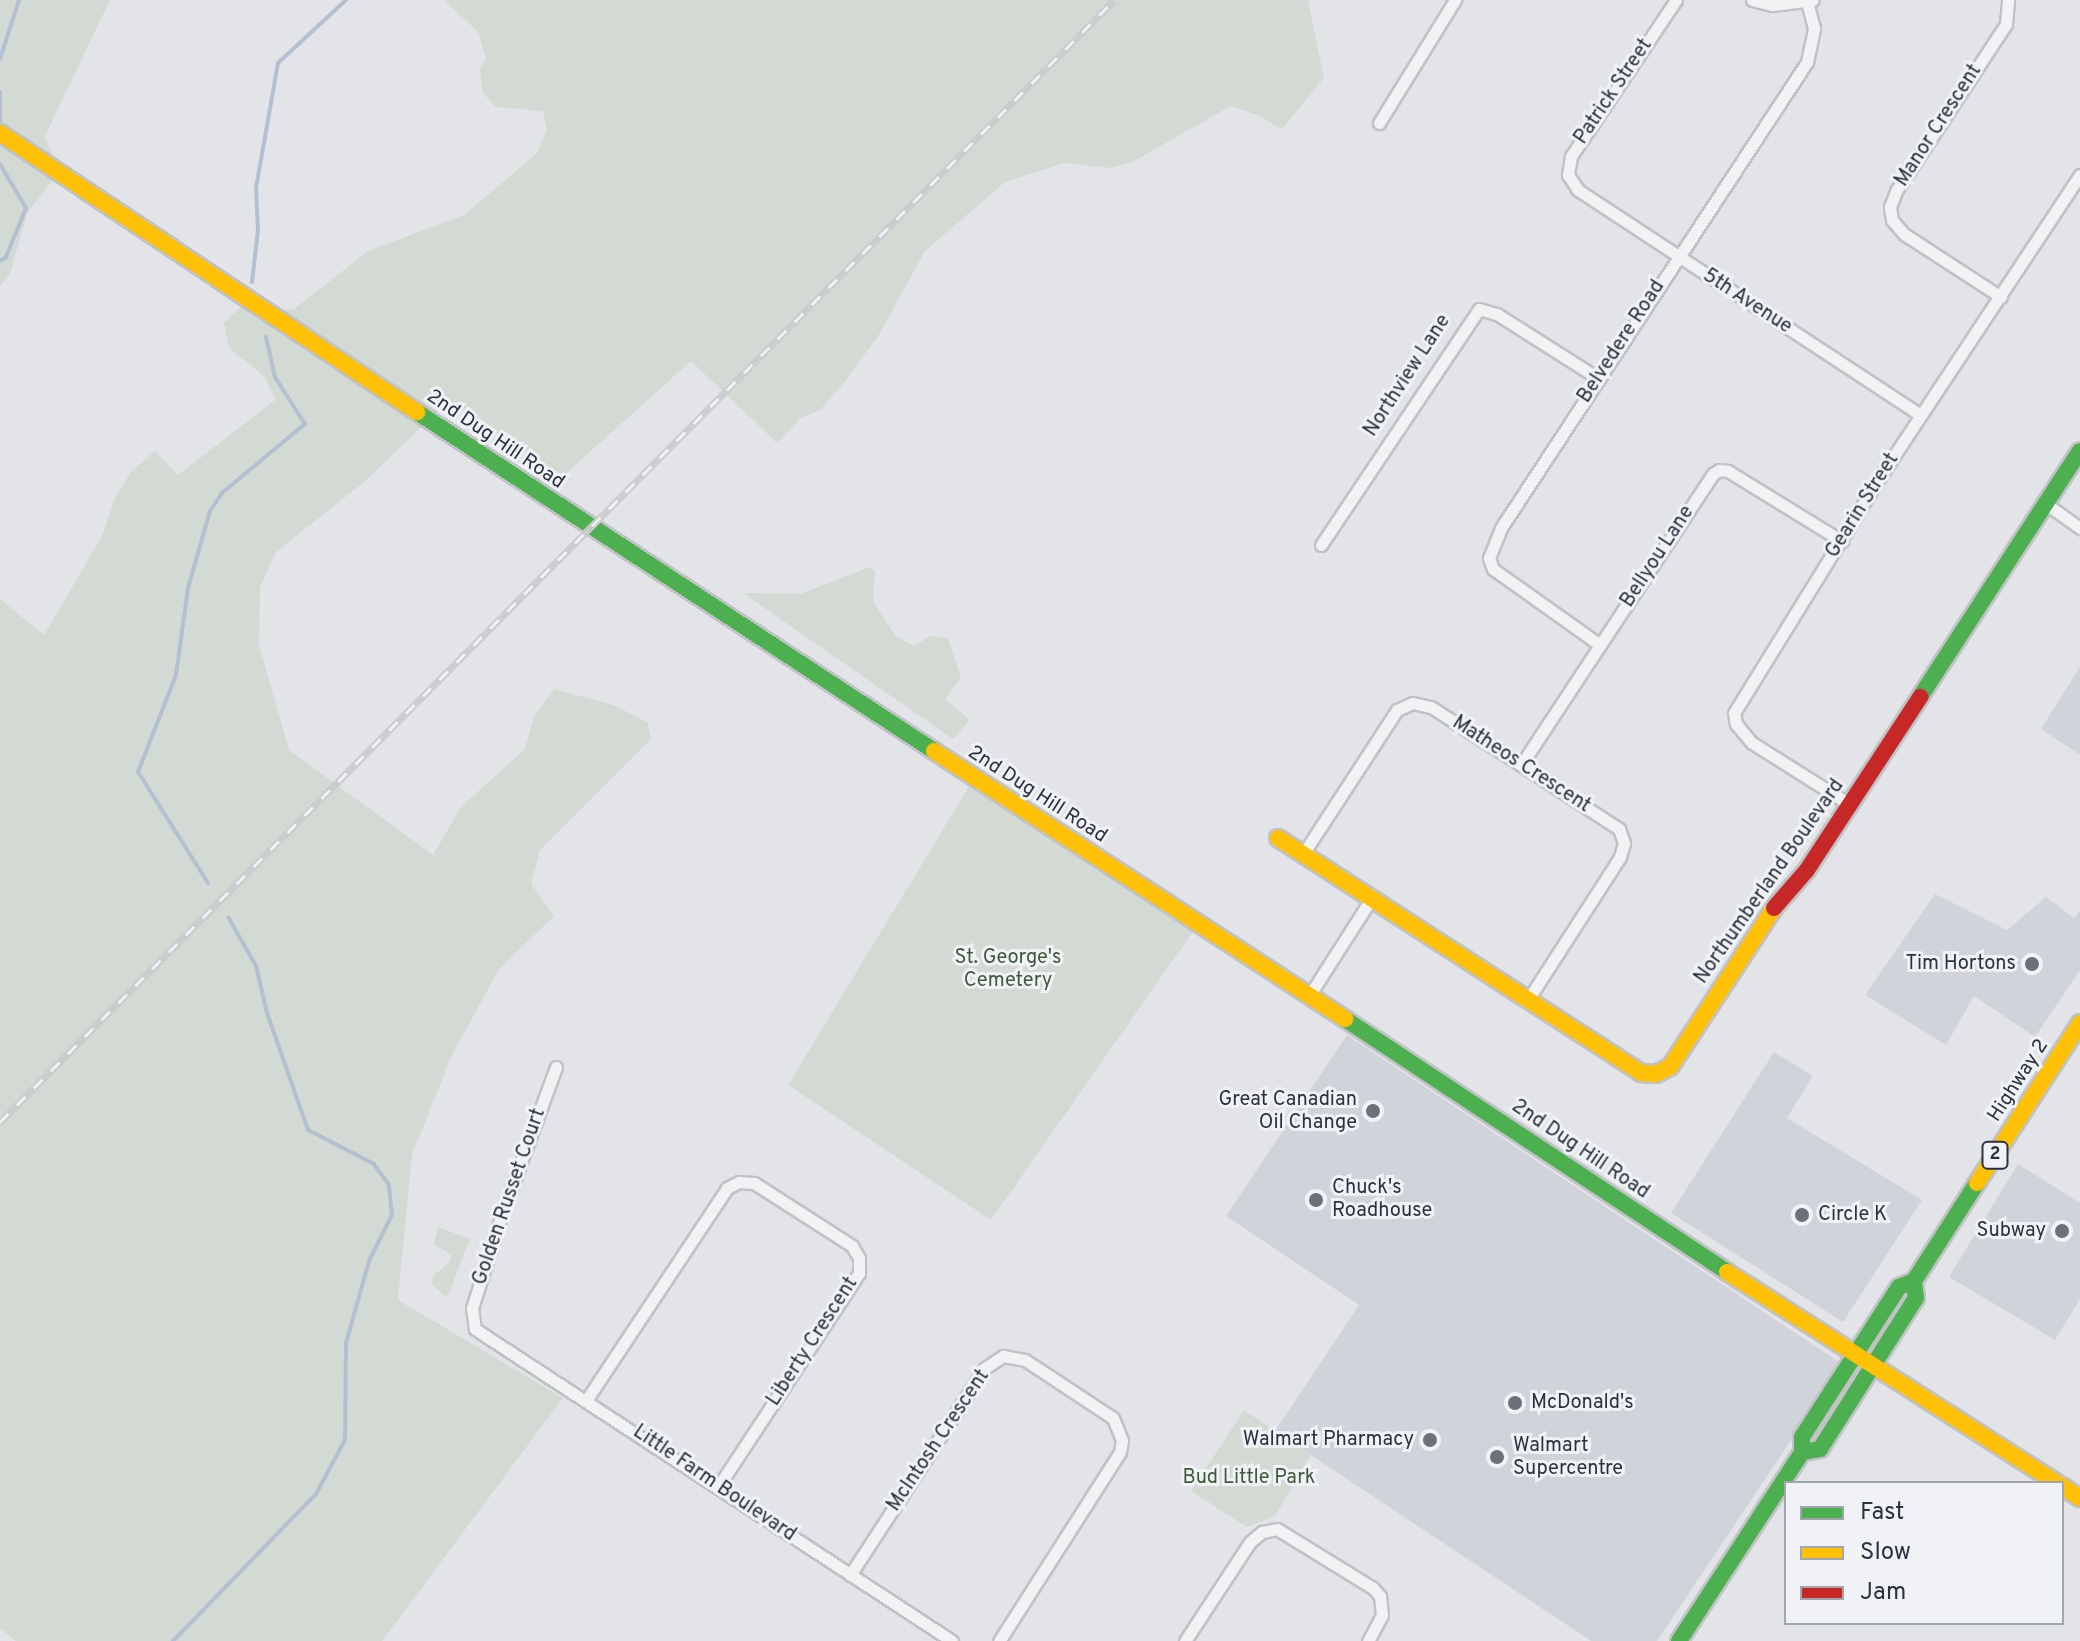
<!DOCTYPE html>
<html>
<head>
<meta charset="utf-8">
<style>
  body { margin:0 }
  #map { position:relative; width:2080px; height:1641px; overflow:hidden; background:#e3e4e7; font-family:Overpass,sans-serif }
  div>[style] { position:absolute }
  .built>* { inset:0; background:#d1d3da }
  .green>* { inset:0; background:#d3dad3 }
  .stream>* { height:4px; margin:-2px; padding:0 2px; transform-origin:2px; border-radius:2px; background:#b3c0d1 }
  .roads { filter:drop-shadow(2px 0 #c1c2c5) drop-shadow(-2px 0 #c1c2c5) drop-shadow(0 2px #c1c2c5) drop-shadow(0 -2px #c1c2c5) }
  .street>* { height:11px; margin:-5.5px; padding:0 5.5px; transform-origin:5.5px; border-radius:5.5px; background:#f1f2f4 }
  .fast>* { height:16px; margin:-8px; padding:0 8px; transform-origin:8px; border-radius:8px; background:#4caf50 }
  .slow>* { height:16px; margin:-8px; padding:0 8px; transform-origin:8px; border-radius:8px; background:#ffc107 }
  .jam>* { height:16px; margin:-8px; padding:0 8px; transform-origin:8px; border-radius:8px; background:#c62828 }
  .rail>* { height:7px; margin-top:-3.5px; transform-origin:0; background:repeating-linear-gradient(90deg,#f0f2f6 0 12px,#cbccce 0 24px); box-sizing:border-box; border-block:2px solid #cbccce }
  .dots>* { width:22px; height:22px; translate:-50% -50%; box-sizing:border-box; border:4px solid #f0f2f6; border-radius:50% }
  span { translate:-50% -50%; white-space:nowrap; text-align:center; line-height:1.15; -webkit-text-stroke:6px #f0f2f6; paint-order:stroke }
  .shield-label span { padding:2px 6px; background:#f0f2f6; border:2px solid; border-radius:6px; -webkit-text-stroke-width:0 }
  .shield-label { font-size:18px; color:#2a313f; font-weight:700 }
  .street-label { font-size:20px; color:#2a313f }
  .park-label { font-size:20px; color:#3d5a38 }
  .poi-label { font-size:20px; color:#2a313f }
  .right { translate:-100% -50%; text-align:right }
  .left { translate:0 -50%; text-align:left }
  .legend { position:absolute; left:1784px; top:1481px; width:280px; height:144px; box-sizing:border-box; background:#f0f2f6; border:2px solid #a1a5ad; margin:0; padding:10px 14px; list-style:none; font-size:24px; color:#2a313f }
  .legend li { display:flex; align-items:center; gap:16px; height:40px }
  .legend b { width:40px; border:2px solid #a1a5ad }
</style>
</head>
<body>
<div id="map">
  <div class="built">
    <i style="clip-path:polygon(2080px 667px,2080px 755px,2041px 729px)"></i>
    <i style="clip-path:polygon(1935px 894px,2007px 930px,2046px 897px,2074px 918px,2080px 911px,2080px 970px,2035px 1037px,1974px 996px,1946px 1045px,1865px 995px)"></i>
    <i style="clip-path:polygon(1347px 1035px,1842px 1364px,1657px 1641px,1591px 1641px,1275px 1431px,1359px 1305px,1226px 1216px)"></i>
    <i style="clip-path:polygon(1774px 1052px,1813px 1076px,1787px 1118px,1922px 1200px,1843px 1322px,1671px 1213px)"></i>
    <i style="clip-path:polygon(2018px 1164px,2080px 1203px,2080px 1299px,2055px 1340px,1949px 1277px)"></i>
  </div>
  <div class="green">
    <i style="clip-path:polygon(0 0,110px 0,45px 136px,59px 172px,27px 214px,10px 274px,0 286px)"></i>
    <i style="clip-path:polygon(444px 0,1308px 0,1324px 78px,1282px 129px,1257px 115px,1231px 106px,1132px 162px,1112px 168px,1064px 163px,1005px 182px,925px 251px,879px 335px,841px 386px,820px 410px,801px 418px,777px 443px,691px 361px,563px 476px,449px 401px,364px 482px,276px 552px,260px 587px,259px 645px,289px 750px,433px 855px,461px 807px,525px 749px,534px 716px,555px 689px,616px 706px,648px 723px,651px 739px,540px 850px,531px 884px,554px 916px,499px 969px,452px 1055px,412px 1155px,398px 1300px,563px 1398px,382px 1641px,16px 1641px,0 1628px,0 599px,44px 635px,102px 536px,115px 498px,131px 472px,155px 451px,178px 475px,275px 400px,265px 377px,229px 348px,224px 323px,240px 307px,293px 310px,368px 251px,464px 215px,537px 153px,547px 130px,543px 111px,496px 107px,482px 92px,480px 69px,486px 59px,478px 32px)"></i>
    <i style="clip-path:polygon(870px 567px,875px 571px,873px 602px,896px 636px,914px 646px,930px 636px,948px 638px,961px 678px,945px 699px,970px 720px,953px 739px,743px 593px,800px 594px)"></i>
    <i style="clip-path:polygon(971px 783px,1194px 930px,991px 1220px,788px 1085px)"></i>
    <i style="clip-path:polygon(438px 1227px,470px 1239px,447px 1298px,432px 1284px,433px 1276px,450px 1262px,451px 1255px,434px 1244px)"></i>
    <i style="clip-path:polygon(1244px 1410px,1311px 1455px,1275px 1516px,1247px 1527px,1191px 1491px)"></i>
  </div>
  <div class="stream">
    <i style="left:0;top:59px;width:62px;rotate:-72.1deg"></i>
    <i style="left:0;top:92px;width:35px;rotate:90deg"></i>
    <i style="left:0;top:164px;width:51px;rotate:59.4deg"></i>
    <i style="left:26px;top:208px;width:53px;rotate:112.2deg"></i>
    <i style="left:6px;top:257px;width:7px;rotate:146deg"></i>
    <i style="left:252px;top:282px;width:52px;rotate:-83.4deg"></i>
    <i style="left:258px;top:230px;width:42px;rotate:-92.7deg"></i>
    <i style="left:256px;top:188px;width:127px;rotate:-80deg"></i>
    <i style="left:278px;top:63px;width:93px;rotate:-42.8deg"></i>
    <i style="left:208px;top:883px;width:131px;rotate:-122.2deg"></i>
    <i style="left:138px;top:772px;width:104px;rotate:-68.6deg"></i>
    <i style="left:176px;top:675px;width:88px;rotate:-82.1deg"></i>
    <i style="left:188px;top:588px;width:80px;rotate:-74.1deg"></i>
    <i style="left:210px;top:511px;width:23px;rotate:-56deg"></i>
    <i style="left:223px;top:492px;width:107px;rotate:-39.7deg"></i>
    <i style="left:305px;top:424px;width:56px;rotate:-122.6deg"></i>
    <i style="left:275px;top:377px;width:41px;rotate:-102.7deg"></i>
    <i style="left:173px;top:1641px;width:205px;rotate:-45.8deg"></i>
    <i style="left:316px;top:1494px;width:61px;rotate:-61.8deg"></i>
    <i style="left:345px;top:1440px;width:97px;rotate:-89.4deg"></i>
    <i style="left:346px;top:1343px;width:85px;rotate:-74.3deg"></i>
    <i style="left:369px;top:1261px;width:51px;rotate:-63.4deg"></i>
    <i style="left:392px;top:1215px;width:30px;rotate:-96deg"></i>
    <i style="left:389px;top:1185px;width:26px;rotate:-126deg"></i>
    <i style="left:374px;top:1164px;width:74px;rotate:-152.7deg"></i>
    <i style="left:308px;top:1130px;width:124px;rotate:-109.3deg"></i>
    <i style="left:267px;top:1013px;width:48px;rotate:-103.2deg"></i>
    <i style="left:256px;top:966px;width:56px;rotate:-119.7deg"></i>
  </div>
  <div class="roads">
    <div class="street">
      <i style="left:1676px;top:0;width:188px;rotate:123.9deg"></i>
      <i style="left:1571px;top:156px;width:19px;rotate:99deg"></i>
      <i style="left:1568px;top:175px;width:18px;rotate:56deg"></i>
      <i style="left:1578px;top:190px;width:410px;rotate:33.3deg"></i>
      <i style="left:1752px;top:0;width:21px;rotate:14deg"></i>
      <i style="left:1772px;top:5px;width:41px;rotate:-7deg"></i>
      <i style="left:1379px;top:123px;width:145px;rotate:-58.3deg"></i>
      <i style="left:2001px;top:297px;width:116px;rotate:-147deg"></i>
      <i style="left:1904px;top:234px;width:18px;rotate:-131deg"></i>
      <i style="left:1892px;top:220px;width:13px;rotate:-99deg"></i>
      <i style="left:1890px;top:207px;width:17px;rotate:-69deg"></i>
      <i style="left:1896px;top:191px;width:200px;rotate:-56.6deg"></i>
      <i style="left:2006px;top:24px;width:24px;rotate:-85deg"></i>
      <i style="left:2046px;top:504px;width:42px;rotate:35.2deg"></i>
      <i style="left:1321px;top:545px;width:284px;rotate:-56.2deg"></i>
      <i style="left:1479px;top:309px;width:19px;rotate:16deg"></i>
      <i style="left:1497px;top:314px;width:121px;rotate:32.5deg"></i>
      <i style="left:1600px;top:645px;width:131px;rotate:-144.6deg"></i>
      <i style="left:1493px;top:569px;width:12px;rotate:-110deg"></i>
      <i style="left:1489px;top:558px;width:32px;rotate:-68deg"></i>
      <i style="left:1501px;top:528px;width:557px;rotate:-56.71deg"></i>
      <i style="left:1807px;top:62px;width:35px;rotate:-78deg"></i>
      <i style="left:1814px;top:28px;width:27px;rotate:-105deg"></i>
      <i style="left:1521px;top:765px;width:349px;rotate:-56.6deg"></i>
      <i style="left:1713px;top:474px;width:7px;rotate:-34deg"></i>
      <i style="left:1719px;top:470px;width:9px;rotate:6deg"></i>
      <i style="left:1728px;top:471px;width:134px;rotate:31.6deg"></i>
      <i style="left:1849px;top:804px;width:115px;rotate:-147.8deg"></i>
      <i style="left:1752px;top:743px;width:25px;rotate:-130deg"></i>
      <i style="left:1736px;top:724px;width:11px;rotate:-100deg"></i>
      <i style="left:1734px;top:713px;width:278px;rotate:-58.3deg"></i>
      <i style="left:1880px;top:477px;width:362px;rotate:-56.5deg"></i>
      <i style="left:1303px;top:854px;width:172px;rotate:-56.9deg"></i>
      <i style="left:1397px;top:710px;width:17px;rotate:-24deg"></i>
      <i style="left:1413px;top:703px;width:18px;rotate:13deg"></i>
      <i style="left:1431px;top:707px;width:107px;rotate:32.8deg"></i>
      <i style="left:1521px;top:765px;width:117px;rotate:33.1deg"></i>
      <i style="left:1619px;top:829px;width:15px;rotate:70deg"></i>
      <i style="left:1624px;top:843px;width:15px;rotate:106deg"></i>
      <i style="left:1620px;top:857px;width:170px;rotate:122.8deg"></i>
      <i style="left:1309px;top:996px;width:115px;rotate:-57.4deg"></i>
      <i style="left:556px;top:1067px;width:153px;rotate:110.2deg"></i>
      <i style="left:503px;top:1211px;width:102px;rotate:107.7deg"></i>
      <i style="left:472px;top:1308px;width:21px;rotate:82deg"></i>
      <i style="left:475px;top:1329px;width:570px;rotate:33.19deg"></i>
      <i style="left:587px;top:1399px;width:253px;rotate:-56.4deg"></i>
      <i style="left:727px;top:1188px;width:13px;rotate:-27deg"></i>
      <i style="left:739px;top:1182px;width:15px;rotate:4deg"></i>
      <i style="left:754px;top:1183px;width:117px;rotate:32.7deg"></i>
      <i style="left:852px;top:1246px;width:14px;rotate:60deg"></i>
      <i style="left:859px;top:1258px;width:15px;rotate:90deg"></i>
      <i style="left:859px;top:1273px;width:256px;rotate:123.4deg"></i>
      <i style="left:850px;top:1575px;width:247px;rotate:-56.9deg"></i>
      <i style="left:985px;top:1368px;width:22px;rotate:-34deg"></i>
      <i style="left:1003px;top:1356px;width:22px;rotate:10deg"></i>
      <i style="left:1025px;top:1360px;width:105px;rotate:33.4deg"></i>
      <i style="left:1113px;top:1418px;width:24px;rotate:68deg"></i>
      <i style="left:1122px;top:1440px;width:12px;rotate:99deg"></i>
      <i style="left:1120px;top:1452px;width:224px;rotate:122.6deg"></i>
      <i style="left:1185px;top:1641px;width:118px;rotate:-56.7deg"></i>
      <i style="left:1250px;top:1542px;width:16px;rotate:-40deg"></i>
      <i style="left:1262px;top:1532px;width:15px;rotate:-11deg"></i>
      <i style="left:1277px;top:1529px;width:113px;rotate:31.6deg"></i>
      <i style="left:1373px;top:1588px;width:11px;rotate:49deg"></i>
      <i style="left:1380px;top:1596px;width:19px;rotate:84deg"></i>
      <i style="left:1382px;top:1615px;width:30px;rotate:118deg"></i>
    </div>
    <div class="fast">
      <i style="left:417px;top:412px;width:618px;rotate:33.25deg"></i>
      <i style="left:1920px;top:697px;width:293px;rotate:-57deg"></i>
      <i style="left:1345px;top:1019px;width:458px;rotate:33.5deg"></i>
      <i style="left:1802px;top:1452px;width:18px;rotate:-9deg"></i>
      <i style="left:1820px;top:1449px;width:179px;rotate:-57.6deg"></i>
      <i style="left:1916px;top:1298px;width:17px;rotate:-97deg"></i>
      <i style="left:1679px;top:1641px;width:225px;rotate:-56.9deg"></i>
      <i style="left:1802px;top:1452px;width:15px;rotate:-90deg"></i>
      <i style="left:1802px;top:1437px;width:179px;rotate:-57.1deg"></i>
      <i style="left:1899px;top:1287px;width:16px;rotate:-22deg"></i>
      <i style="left:1914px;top:1281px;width:117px;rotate:-57.3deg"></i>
    </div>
    <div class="slow">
      <i style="left:0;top:133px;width:502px;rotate:33.79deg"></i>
      <i style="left:934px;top:751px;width:491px;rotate:33.1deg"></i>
      <i style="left:1278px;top:838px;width:432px;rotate:32.9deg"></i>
      <i style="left:1641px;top:1073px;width:15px;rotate:4deg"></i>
      <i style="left:1656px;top:1074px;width:16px;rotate:-27deg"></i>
      <i style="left:1670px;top:1067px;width:190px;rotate:-56.8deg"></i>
      <i style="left:1977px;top:1183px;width:190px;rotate:-57.2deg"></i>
      <i style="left:1727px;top:1272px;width:392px;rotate:32.6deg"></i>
      <i style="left:2062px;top:1486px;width:22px;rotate:34deg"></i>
    </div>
    <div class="jam">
      <i style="left:1774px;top:908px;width:50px;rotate:-49deg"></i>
      <i style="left:1807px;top:870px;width:207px;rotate:-56.8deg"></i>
    </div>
  </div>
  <div class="rail">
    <i style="left:0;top:1122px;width:1581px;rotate:-45.2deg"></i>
  </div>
  <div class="dots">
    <i style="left:2032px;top:964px;background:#6b707a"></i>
    <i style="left:1373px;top:1111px;background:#6b707a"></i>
    <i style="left:1316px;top:1200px;background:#6b707a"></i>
    <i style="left:1802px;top:1215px;background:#6b707a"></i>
    <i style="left:2062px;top:1231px;background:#6b707a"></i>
    <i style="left:1515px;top:1403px;background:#6b707a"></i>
    <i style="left:1430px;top:1440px;background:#6b707a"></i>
    <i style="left:1497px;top:1457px;background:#6b707a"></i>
  </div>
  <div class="shield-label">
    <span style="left:1995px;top:1155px">2</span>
  </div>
  <div class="street-label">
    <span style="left:1614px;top:92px;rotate:-56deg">Patrick Street</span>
    <span style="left:1939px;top:126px;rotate:-57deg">Manor Crescent</span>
    <span style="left:1747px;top:302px;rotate:33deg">5th Avenue</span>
    <span style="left:1622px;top:342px;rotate:-57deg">Belvedere Road</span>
    <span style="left:1408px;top:376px;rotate:-57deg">Northview Lane</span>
    <span style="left:495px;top:440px;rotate:34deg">2nd Dug Hill Road</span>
    <span style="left:1863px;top:506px;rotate:-58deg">Gearin Street</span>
    <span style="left:1658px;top:557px;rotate:-57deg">Bellyou Lane</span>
    <span style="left:1521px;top:765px;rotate:33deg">Matheos Crescent</span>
    <span style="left:1037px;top:795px;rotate:33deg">2nd Dug Hill Road</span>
    <span style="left:1770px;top:882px;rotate:-55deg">Northumberland Boulevard</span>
    <span style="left:2019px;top:1081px;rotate:-57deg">Highway 2</span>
    <span style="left:1580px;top:1150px;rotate:34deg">2nd Dug Hill Road</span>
    <span style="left:510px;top:1197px;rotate:-71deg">Golden Russet Court</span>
    <span style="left:813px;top:1342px;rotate:-57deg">Liberty Crescent</span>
    <span style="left:939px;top:1441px;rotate:-56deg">McIntosh Crescent</span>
    <span style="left:714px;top:1484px;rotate:34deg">Little Farm Boulevard</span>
  </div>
  <div class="park-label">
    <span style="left:1008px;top:970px">St. George's<br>Cemetery</span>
    <span style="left:1249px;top:1478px">Bud Little Park</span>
  </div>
  <div class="poi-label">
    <span class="right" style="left:2016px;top:964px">Tim Hortons</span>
    <span class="right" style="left:1357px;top:1112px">Great Canadian<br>Oil Change</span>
    <span class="left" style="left:1332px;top:1200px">Chuck's<br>Roadhouse</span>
    <span class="left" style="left:1818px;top:1215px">Circle K</span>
    <span class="right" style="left:2046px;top:1231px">Subway</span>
    <span class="left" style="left:1531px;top:1403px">McDonald's</span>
    <span class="right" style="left:1414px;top:1440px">Walmart Pharmacy</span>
    <span class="left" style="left:1513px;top:1458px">Walmart<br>Supercentre</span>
  </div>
  <ul class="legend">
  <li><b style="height:10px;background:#4caf50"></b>Fast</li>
  <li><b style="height:10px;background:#ffc107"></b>Slow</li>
  <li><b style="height:10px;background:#c62828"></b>Jam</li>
  </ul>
</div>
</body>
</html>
